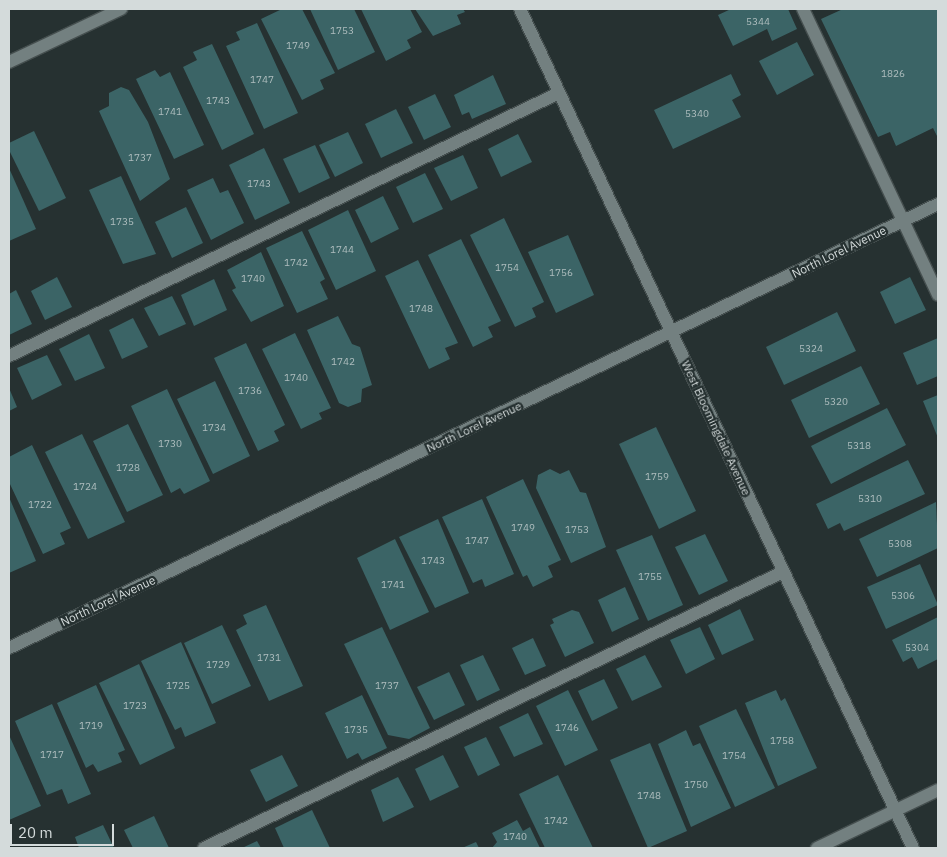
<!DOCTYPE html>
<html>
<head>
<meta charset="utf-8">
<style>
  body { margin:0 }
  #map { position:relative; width:947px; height:857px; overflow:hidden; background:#263131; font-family:"IBM Plex Sans",sans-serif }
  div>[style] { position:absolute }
  .building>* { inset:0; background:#3b6466 }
  .roads { filter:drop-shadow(1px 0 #454f4f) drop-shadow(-1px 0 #454f4f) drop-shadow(0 1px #454f4f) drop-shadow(0 -1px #454f4f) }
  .lane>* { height:12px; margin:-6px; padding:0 6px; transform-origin:6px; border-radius:6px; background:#738080 }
  .street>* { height:12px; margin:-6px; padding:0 6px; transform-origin:6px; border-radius:6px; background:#738080 }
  span { translate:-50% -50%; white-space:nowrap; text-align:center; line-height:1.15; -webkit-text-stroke:4.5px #263131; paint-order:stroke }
  .number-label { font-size:10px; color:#aebdbe }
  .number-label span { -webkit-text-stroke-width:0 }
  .street-label { font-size:12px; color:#d4dbdb }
  .frame { position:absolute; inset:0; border:10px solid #d4dbdb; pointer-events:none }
  .scale { position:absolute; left:10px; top:824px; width:104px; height:22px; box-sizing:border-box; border:2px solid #d4dbdb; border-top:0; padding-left:6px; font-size:15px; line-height:18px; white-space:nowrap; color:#d4dbdb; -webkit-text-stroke:4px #263131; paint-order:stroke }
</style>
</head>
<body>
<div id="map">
  <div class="building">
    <i style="clip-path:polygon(282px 9px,302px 9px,335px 73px,320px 80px,324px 89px,302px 100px,261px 19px)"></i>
    <i style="clip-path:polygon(310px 9px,354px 9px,375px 52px,338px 70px)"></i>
    <i style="clip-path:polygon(361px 9px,410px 9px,422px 32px,407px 40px,411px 48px,386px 61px)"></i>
    <i style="clip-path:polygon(415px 9px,463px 9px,465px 12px,457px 15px,461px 24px,433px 36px)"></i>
    <i style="clip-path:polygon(731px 9px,788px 9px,797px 29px,772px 41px,767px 29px,733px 46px,718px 15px)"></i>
    <i style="clip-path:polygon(843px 9px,938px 9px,938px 138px,933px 128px,896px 146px,890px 132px,878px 137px,821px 19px)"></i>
    <i style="clip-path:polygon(257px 23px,298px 113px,264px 129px,226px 46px,240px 40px,236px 32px)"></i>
    <i style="clip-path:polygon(797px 42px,814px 75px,777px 95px,759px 61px)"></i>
    <i style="clip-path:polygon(212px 44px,254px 134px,222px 150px,183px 67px,197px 60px,193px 52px)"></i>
    <i style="clip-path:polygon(155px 70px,160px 77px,170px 72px,204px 145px,174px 159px,136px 79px)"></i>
    <i style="clip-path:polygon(731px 74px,741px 95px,732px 100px,741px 117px,673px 149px,654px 110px)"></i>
    <i style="clip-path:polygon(493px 75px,506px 104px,472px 119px,469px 112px,462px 115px,454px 95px)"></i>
    <i style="clip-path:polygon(121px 87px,129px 90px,148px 122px,170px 179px,140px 201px,99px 111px,109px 106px,109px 93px)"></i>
    <i style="clip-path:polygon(435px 94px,451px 127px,424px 140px,408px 107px)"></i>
    <i style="clip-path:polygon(396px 109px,413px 143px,381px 158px,365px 124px)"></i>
    <i style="clip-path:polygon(34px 131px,66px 198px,39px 211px,9px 150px,9px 143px)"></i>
    <i style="clip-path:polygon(348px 132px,363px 163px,335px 177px,319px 145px)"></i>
    <i style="clip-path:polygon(518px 134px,532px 162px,501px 177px,488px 149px)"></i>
    <i style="clip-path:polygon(315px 145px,330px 178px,299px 193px,283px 159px)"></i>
    <i style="clip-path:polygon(264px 148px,290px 203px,255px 220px,229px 165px)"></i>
    <i style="clip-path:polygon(463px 155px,478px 188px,451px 201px,434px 168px)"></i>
    <i style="clip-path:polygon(9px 168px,36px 229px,9px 241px)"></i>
    <i style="clip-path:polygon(425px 173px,443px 209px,413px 223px,396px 187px)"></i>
    <i style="clip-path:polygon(121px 176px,156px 254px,123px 264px,89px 190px)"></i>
    <i style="clip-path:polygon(213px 178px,220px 193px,228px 190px,244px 223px,211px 240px,187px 190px)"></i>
    <i style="clip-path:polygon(383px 196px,399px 229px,371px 243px,355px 210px)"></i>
    <i style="clip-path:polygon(186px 207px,203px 243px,172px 258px,155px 222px)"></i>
    <i style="clip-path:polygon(348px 210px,376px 271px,336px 290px,308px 230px)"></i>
    <i style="clip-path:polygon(504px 218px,544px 302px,532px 308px,536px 317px,515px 327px,470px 235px)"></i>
    <i style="clip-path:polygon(302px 231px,325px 279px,320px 282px,328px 299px,297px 313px,266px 248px)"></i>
    <i style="clip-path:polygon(568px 235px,594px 295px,556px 313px,528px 252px)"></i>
    <i style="clip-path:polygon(461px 239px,501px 321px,488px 327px,493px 337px,473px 347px,428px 255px)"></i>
    <i style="clip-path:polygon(261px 252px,284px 306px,251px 322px,232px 290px,236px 288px,227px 270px)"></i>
    <i style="clip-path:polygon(418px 260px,458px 343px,445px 348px,450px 359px,429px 369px,385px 276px)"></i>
    <i style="clip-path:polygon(57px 277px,72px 307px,45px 320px,31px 291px)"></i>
    <i style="clip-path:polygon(910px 277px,926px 310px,895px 324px,880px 292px)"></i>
    <i style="clip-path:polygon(214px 279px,227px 310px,194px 326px,181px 295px)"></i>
    <i style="clip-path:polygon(16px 290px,32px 324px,9px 335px,9px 294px)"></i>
    <i style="clip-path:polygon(172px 296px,186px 324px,159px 336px,144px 308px)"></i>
    <i style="clip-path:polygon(837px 312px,856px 351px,784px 385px,766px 347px)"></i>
    <i style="clip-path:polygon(338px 316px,352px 344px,360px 347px,372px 385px,362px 389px,361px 402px,348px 407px,339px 403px,307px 330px)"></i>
    <i style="clip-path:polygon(133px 318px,148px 347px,122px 359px,109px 330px)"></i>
    <i style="clip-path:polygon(295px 333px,331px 408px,319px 413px,322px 419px,301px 429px,262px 349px)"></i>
    <i style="clip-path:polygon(89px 334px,105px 368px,75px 381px,59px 349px)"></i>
    <i style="clip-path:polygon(938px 338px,938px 376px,917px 385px,903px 353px)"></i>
    <i style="clip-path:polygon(246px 343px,285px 425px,274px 431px,279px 441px,258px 451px,214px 358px)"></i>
    <i style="clip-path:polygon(47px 355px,62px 385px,32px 400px,17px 368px)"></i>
    <i style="clip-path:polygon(861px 366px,880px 404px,809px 438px,791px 400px)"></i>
    <i style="clip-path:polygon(215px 381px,250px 456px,213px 474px,177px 399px)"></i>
    <i style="clip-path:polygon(9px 388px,17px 407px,9px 411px)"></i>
    <i style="clip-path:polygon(167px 389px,210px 481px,184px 494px,180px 488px,171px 493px,131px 406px)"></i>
    <i style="clip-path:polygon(938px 395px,938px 438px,923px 401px)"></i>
    <i style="clip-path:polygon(887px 408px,906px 445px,831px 484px,811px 446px)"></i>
    <i style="clip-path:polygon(128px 424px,163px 495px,127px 512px,93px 441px)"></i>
    <i style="clip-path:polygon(656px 427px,696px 511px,659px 529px,619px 444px)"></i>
    <i style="clip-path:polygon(82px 434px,125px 522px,88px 539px,45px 452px)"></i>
    <i style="clip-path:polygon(32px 445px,71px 528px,60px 533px,65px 544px,43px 554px,9px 482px,9px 457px)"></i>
    <i style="clip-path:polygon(908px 460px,925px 494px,844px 531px,840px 523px,828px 529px,816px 504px)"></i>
    <i style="clip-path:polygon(550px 469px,560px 474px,569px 470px,580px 492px,586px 493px,606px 547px,571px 563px,536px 488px,538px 475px)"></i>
    <i style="clip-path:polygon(523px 479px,561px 560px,548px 566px,553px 577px,533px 587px,527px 575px,523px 577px,486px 497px)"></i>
    <i style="clip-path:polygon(9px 497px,36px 561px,9px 573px)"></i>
    <i style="clip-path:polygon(482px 499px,514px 574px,485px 587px,482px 579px,473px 583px,442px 517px)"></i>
    <i style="clip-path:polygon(936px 502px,938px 548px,877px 577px,859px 539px)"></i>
    <i style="clip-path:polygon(438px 519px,469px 593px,435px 608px,399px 537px)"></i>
    <i style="clip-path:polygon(705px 534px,728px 581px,699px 595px,675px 547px)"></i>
    <i style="clip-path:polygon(652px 535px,683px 605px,648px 621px,616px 550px)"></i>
    <i style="clip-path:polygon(395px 539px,429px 612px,390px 630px,357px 558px)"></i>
    <i style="clip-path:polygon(920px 564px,938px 605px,886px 629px,867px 587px)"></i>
    <i style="clip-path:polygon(625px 587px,639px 619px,612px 632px,598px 600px)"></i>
    <i style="clip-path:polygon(266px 605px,303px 686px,269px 701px,236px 630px,247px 624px,243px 615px)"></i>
    <i style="clip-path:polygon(740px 609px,754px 640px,722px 655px,708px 625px)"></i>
    <i style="clip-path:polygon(572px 610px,579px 612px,594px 643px,565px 657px,550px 625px,554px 623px,552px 619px)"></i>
    <i style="clip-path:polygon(938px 617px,938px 659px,918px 669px,912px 657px,903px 662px,892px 640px)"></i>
    <i style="clip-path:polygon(222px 625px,251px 686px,212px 704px,184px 643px)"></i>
    <i style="clip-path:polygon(382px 627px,430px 728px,409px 739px,388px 735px,344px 644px)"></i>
    <i style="clip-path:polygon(700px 627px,715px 659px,686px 674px,670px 640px)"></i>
    <i style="clip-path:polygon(533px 638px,546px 666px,525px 675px,512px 648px)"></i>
    <i style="clip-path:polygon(181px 642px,216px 723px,185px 737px,181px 727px,175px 730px,141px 661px)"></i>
    <i style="clip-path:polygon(483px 655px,500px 690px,477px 701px,460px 665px)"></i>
    <i style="clip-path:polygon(645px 655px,662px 687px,632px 701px,616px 669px)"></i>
    <i style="clip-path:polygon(139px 664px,175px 748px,140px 765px,99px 683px)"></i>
    <i style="clip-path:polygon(449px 672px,465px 705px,434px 720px,417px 687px)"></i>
    <i style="clip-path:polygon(604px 679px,618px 708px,592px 721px,578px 691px)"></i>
    <i style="clip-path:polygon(96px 685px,125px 750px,118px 753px,122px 762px,98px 772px,93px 764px,86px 768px,57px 703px)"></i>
    <i style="clip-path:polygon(568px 690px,598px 750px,565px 766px,536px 706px)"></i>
    <i style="clip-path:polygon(776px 690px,781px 701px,785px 698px,817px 768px,778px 786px,745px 703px)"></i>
    <i style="clip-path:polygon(362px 695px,387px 748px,362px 760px,358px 753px,347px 759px,325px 713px)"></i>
    <i style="clip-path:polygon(52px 704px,91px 794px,68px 804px,62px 789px,47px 795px,15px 721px)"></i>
    <i style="clip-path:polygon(736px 709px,775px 788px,735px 807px,699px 726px)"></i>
    <i style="clip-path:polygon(528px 713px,543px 744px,514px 757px,499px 727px)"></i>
    <i style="clip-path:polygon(686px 730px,693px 746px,700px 743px,731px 808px,691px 827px,658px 744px)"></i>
    <i style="clip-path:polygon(9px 735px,41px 806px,9px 820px)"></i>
    <i style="clip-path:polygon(486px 737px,500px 765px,478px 776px,464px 747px)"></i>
    <i style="clip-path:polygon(650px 743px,687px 831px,648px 848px,610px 760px)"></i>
    <i style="clip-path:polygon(282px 755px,298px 786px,266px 802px,250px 770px)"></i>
    <i style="clip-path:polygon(443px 755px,459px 787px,430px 801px,415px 769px)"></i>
    <i style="clip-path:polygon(558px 775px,593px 848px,545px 848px,519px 794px)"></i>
    <i style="clip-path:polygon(398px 777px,414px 807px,383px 822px,371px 790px)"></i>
    <i style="clip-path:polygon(312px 810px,330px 848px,284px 848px,275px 828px)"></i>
    <i style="clip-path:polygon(154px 816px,169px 848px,133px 848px,124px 830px)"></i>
    <i style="clip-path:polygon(517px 820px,523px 831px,530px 827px,540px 848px,492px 848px,497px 842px,492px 833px)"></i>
    <i style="clip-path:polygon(103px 825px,114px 848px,79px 848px,75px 837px)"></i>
    <i style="clip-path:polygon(257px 841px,261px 848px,242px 848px)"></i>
    <i style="clip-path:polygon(476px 842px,479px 848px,462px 848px)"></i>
  </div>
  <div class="roads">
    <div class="lane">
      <i style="left:803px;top:9px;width:316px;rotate:64.7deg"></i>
      <i style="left:9px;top:356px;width:610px;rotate:-25.56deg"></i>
      <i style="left:204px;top:848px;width:641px;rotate:-25.49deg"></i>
    </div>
    <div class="street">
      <i style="left:520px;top:9px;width:926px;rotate:64.9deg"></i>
      <i style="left:9px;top:62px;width:124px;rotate:-25.3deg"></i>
      <i style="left:9px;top:648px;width:1030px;rotate:-25.54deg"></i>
      <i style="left:817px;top:848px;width:134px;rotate:-25.6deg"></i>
    </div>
  </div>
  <div class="number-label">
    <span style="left:758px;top:22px">5344</span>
    <span style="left:342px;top:31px">1753</span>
    <span style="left:298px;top:46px">1749</span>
    <span style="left:893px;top:74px">1826</span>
    <span style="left:262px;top:80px">1747</span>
    <span style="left:218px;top:101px">1743</span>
    <span style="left:170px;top:112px">1741</span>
    <span style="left:697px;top:114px">5340</span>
    <span style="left:140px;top:158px">1737</span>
    <span style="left:259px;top:184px">1743</span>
    <span style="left:122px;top:222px">1735</span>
    <span style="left:342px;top:250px">1744</span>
    <span style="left:296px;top:263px">1742</span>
    <span style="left:507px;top:268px">1754</span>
    <span style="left:561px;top:273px">1756</span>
    <span style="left:253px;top:279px">1740</span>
    <span style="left:421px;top:309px">1748</span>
    <span style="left:811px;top:349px">5324</span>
    <span style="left:343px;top:362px">1742</span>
    <span style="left:296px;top:378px">1740</span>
    <span style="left:250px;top:391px">1736</span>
    <span style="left:836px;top:402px">5320</span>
    <span style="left:214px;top:428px">1734</span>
    <span style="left:170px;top:444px">1730</span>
    <span style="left:859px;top:446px">5318</span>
    <span style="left:128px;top:468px">1728</span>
    <span style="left:657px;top:477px">1759</span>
    <span style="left:85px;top:487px">1724</span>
    <span style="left:870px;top:499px">5310</span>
    <span style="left:40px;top:505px">1722</span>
    <span style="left:523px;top:528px">1749</span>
    <span style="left:577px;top:530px">1753</span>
    <span style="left:477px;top:541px">1747</span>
    <span style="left:900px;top:544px">5308</span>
    <span style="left:433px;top:561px">1743</span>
    <span style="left:650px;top:577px">1755</span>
    <span style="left:393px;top:585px">1741</span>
    <span style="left:903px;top:596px">5306</span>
    <span style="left:917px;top:648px">5304</span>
    <span style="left:269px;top:658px">1731</span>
    <span style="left:218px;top:665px">1729</span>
    <span style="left:178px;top:686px">1725</span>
    <span style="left:387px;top:686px">1737</span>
    <span style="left:135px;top:706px">1723</span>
    <span style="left:91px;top:726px">1719</span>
    <span style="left:567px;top:728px">1746</span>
    <span style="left:356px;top:730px">1735</span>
    <span style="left:782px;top:741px">1758</span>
    <span style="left:52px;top:755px">1717</span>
    <span style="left:734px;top:756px">1754</span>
    <span style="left:696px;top:785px">1750</span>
    <span style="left:649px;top:796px">1748</span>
    <span style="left:556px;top:821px">1742</span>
    <span style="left:515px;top:837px">1740</span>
  </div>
  <div class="street-label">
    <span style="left:839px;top:252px;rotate:-26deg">North Lorel Avenue</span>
    <span style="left:474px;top:427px;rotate:-25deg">North Lorel Avenue</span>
    <span style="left:716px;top:428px;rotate:65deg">West Bloomingdale Avenue</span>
    <span style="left:108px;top:601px;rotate:-25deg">North Lorel Avenue</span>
  </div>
  <div class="frame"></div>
  <div class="scale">20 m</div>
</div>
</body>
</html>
